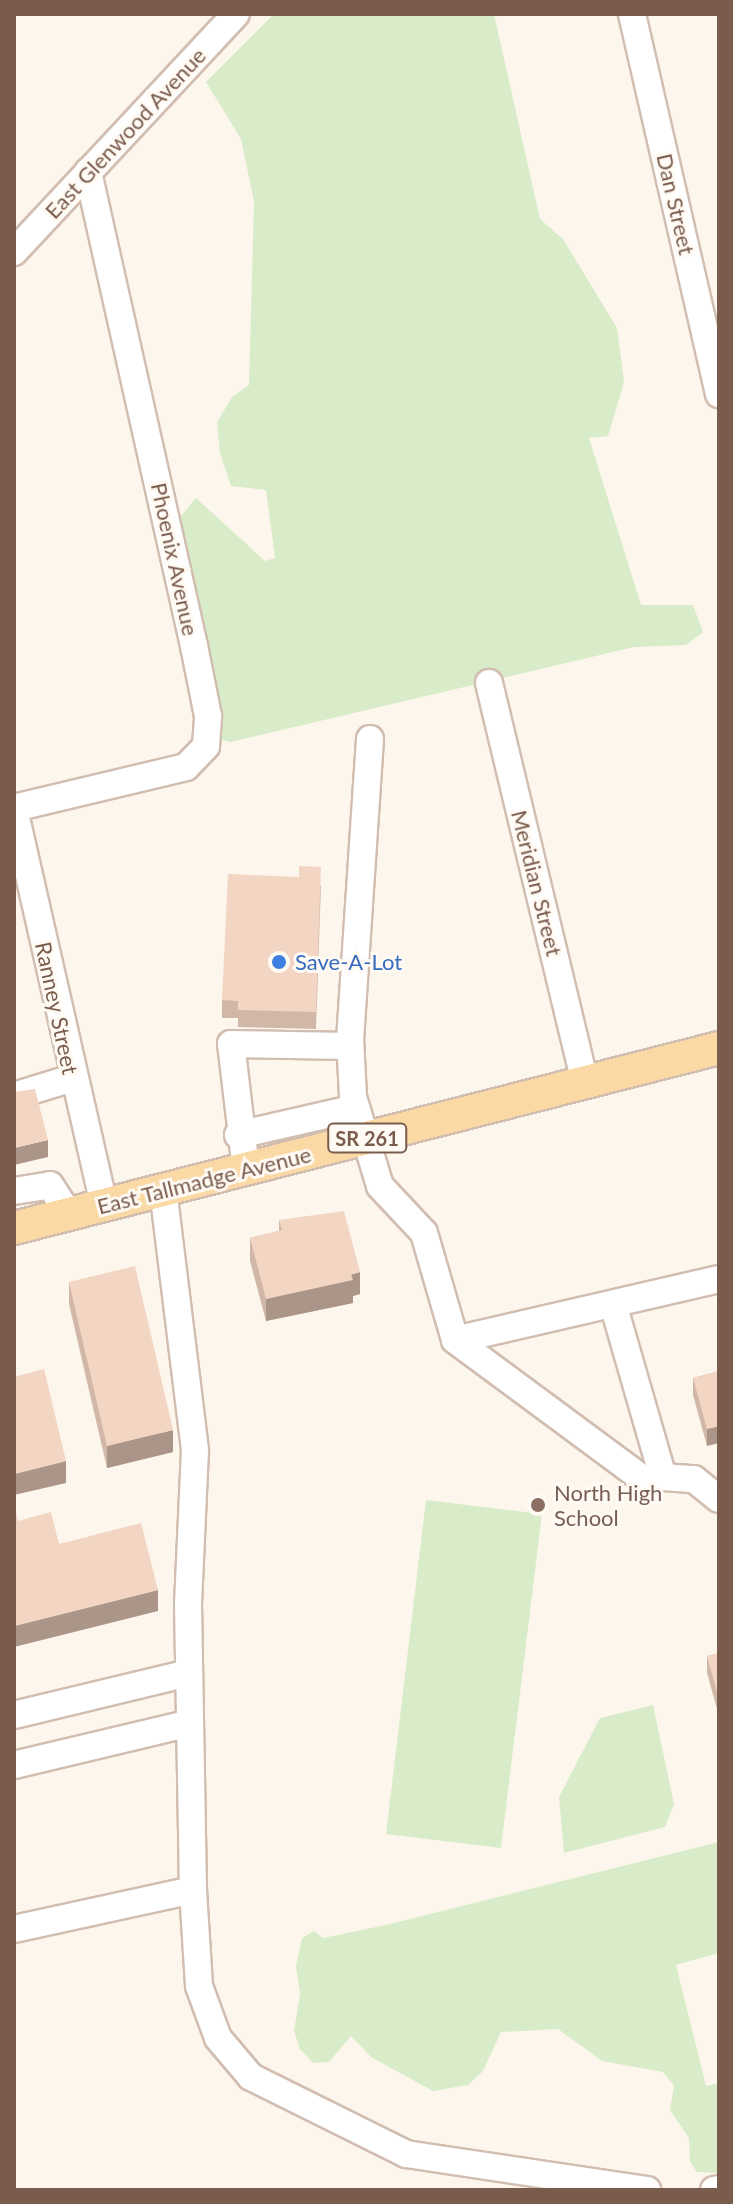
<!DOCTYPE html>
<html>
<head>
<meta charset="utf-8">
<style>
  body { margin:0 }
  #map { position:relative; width:733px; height:2204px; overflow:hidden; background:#fdf6ec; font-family:Lato,sans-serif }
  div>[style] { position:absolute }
  .green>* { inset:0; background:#d8ecc9 }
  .roads { filter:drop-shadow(2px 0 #d1beb0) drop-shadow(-2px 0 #d1beb0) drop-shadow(0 2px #d1beb0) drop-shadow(0 -2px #d1beb0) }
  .minor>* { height:26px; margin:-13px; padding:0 13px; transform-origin:13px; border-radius:13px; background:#fff }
  .major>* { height:32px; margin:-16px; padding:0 16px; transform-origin:16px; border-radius:16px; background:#fbd9a5 }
  .wall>* { inset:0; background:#d1b7a8 }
  .shaded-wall>* { inset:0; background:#aa9588 }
  .building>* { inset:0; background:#f3d5c3 }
  .dots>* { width:22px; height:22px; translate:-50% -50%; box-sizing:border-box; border:4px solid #fffaf3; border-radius:50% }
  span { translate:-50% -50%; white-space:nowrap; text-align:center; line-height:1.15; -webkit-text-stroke:6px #fffaf3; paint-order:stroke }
  .shield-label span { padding:2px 6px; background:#fffaf3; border:2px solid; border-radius:6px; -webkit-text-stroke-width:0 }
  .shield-label { font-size:20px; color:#7a5c4d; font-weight:700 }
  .street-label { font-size:22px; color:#7a5c4d }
  .shop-label { font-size:22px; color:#366cbe }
  .left { translate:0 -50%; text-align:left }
  .education-label { font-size:22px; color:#785e54 }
  .frame { position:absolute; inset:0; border:16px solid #7a5c4d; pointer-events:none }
</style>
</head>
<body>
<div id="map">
  <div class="green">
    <i style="clip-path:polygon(274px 14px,494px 14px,540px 219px,563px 239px,617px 328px,624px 382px,608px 436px,589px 438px,641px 605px,693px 605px,703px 632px,686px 645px,634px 647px,231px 742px,212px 738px,175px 523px,196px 498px,265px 561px,275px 558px,266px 490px,231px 486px,220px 453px,217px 422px,232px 397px,249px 385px,254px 201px,241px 139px,206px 82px)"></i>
    <i style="clip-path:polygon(426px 1500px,542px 1514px,501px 1848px,386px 1834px)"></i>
    <i style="clip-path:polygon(653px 1705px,674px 1804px,665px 1827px,564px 1853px,559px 1797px,600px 1718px)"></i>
    <i style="clip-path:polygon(719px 1842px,719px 1953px,676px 1965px,706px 2086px,719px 2083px,719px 2173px,697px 2172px,690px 2162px,689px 2138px,670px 2110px,674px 2086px,663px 2072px,602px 2061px,558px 2029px,501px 2032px,483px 2071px,468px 2085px,433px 2091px,371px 2057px,351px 2036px,329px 2062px,313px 2063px,300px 2049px,294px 2031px,300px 1994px,296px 1966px,302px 1938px,314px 1931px,323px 1938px,386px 1925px)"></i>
  </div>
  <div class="roads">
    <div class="minor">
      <i style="left:632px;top:14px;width:390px;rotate:77.1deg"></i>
      <i style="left:14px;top:252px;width:325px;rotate:-47deg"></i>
      <i style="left:489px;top:683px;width:410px;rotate:76.5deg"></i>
      <i style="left:370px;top:739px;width:300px;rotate:93.8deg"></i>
      <i style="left:350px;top:1038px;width:59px;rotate:87.1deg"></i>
      <i style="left:353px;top:1097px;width:93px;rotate:73.1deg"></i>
      <i style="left:380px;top:1186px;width:64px;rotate:46.9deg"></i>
      <i style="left:424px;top:1233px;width:111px;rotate:73.8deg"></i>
      <i style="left:455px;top:1340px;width:271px;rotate:-13deg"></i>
      <i style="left:14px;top:808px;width:177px;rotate:-13.4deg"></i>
      <i style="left:186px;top:767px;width:29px;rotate:-46deg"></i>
      <i style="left:206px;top:746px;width:30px;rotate:-86deg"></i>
      <i style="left:208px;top:716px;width:71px;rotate:-101.3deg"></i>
      <i style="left:194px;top:646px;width:486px;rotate:-102.6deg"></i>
      <i style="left:14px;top:809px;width:407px;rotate:77.2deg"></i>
      <i style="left:14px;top:1096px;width:61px;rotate:-17.2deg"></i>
      <i style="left:238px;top:1135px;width:121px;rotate:-12.9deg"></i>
      <i style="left:246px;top:1169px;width:126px;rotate:-96.8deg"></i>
      <i style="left:231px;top:1044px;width:119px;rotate:1deg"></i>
      <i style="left:14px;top:1191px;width:36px;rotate:-9deg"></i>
      <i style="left:50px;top:1185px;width:35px;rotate:57deg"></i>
      <i style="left:455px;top:1340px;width:235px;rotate:36.5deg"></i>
      <i style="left:644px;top:1480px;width:19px;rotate:-9deg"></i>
      <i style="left:663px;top:1477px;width:180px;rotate:-106.1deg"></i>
      <i style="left:663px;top:1477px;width:31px;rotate:4deg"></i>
      <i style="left:694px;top:1479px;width:32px;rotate:39deg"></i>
      <i style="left:14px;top:1715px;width:180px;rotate:-13.5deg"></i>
      <i style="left:14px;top:1765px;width:181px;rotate:-13.4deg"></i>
      <i style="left:193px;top:1890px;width:96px;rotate:86.4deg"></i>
      <i style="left:199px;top:1986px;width:55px;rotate:69.9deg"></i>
      <i style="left:218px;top:2038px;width:51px;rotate:49.8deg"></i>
      <i style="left:251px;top:2077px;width:173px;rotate:26.4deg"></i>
      <i style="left:406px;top:2154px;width:244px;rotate:8.5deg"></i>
      <i style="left:14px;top:1929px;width:183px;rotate:-12.3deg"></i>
      <i style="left:193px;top:1890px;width:286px;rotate:-91deg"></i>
      <i style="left:188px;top:1604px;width:154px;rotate:-87.4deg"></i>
      <i style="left:195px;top:1450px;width:262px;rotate:-97deg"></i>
      <i style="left:714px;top:2190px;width:5px;rotate:-11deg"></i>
    </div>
    <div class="major">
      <i style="left:14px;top:1228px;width:728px;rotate:-14.32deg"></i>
    </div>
  </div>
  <div class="wall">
    <i style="clip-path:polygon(321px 885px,316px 1029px,238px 1027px,238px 1018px,222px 1018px,222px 1000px)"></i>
    <i style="clip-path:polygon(279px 1220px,360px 1294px,353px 1296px,353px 1303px,266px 1321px,250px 1261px,250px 1238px,279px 1231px)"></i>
    <i style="clip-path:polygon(69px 1282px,173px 1452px,107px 1468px,69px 1304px)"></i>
    <i style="clip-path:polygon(719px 1371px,707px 1446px,693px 1395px,693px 1378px)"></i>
    <i style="clip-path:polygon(719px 1653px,719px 1716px,707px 1673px,707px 1656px)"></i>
  </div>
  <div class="shaded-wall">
    <i style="clip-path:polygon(48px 1140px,48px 1157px,14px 1165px,14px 1148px)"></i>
    <i style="clip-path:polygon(360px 1272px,360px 1294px,353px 1296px,353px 1303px,266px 1321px,266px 1299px)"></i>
    <i style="clip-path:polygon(719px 1426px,719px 1443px,707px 1446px,707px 1429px)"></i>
    <i style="clip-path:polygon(173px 1430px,173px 1452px,107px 1468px,107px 1446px)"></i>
    <i style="clip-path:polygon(66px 1461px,66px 1483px,14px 1495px,14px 1474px)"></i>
    <i style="clip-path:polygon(158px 1590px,158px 1611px,14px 1647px,14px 1626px)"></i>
  </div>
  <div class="building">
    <i style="clip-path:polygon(299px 866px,321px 867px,316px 1012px,238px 1010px,238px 1001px,222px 1000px,228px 874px,299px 877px)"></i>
    <i style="clip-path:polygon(35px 1089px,48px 1140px,14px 1148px,14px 1092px)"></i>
    <i style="clip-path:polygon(344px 1211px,360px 1272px,351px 1274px,353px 1280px,266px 1299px,250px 1238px,282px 1230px,279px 1220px)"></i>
    <i style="clip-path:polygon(135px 1266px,173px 1430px,107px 1446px,69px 1282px)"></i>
    <i style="clip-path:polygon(44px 1369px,66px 1461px,14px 1474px,14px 1377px)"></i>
    <i style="clip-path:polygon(719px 1371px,719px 1426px,707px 1429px,693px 1378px)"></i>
    <i style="clip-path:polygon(14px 1505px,18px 1521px,51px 1512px,59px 1544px,141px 1523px,158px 1590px,14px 1626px)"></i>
    <i style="clip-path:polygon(719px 1653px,719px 1699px,707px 1656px)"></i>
  </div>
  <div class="dots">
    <i style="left:279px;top:962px;background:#3f7fe0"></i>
    <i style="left:538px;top:1505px;background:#8d6e63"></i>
  </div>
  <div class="shield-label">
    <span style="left:367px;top:1138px">SR 261</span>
  </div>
  <div class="street-label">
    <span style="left:125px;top:133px;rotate:-47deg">East Glenwood Avenue</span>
    <span style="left:676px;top:204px;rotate:77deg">Dan Street</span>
    <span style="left:175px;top:559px;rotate:78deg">Phoenix Avenue</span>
    <span style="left:537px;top:883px;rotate:76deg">Meridian Street</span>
    <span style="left:57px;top:1008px;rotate:78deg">Ranney Street</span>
    <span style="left:204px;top:1180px;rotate:-14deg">East Tallmadge Avenue</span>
  </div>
  <div class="shop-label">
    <span class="left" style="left:295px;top:962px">Save-A-Lot</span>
  </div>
  <div class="education-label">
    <span class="left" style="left:554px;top:1505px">North High<br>School</span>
  </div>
  <div class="frame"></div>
</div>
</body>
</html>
